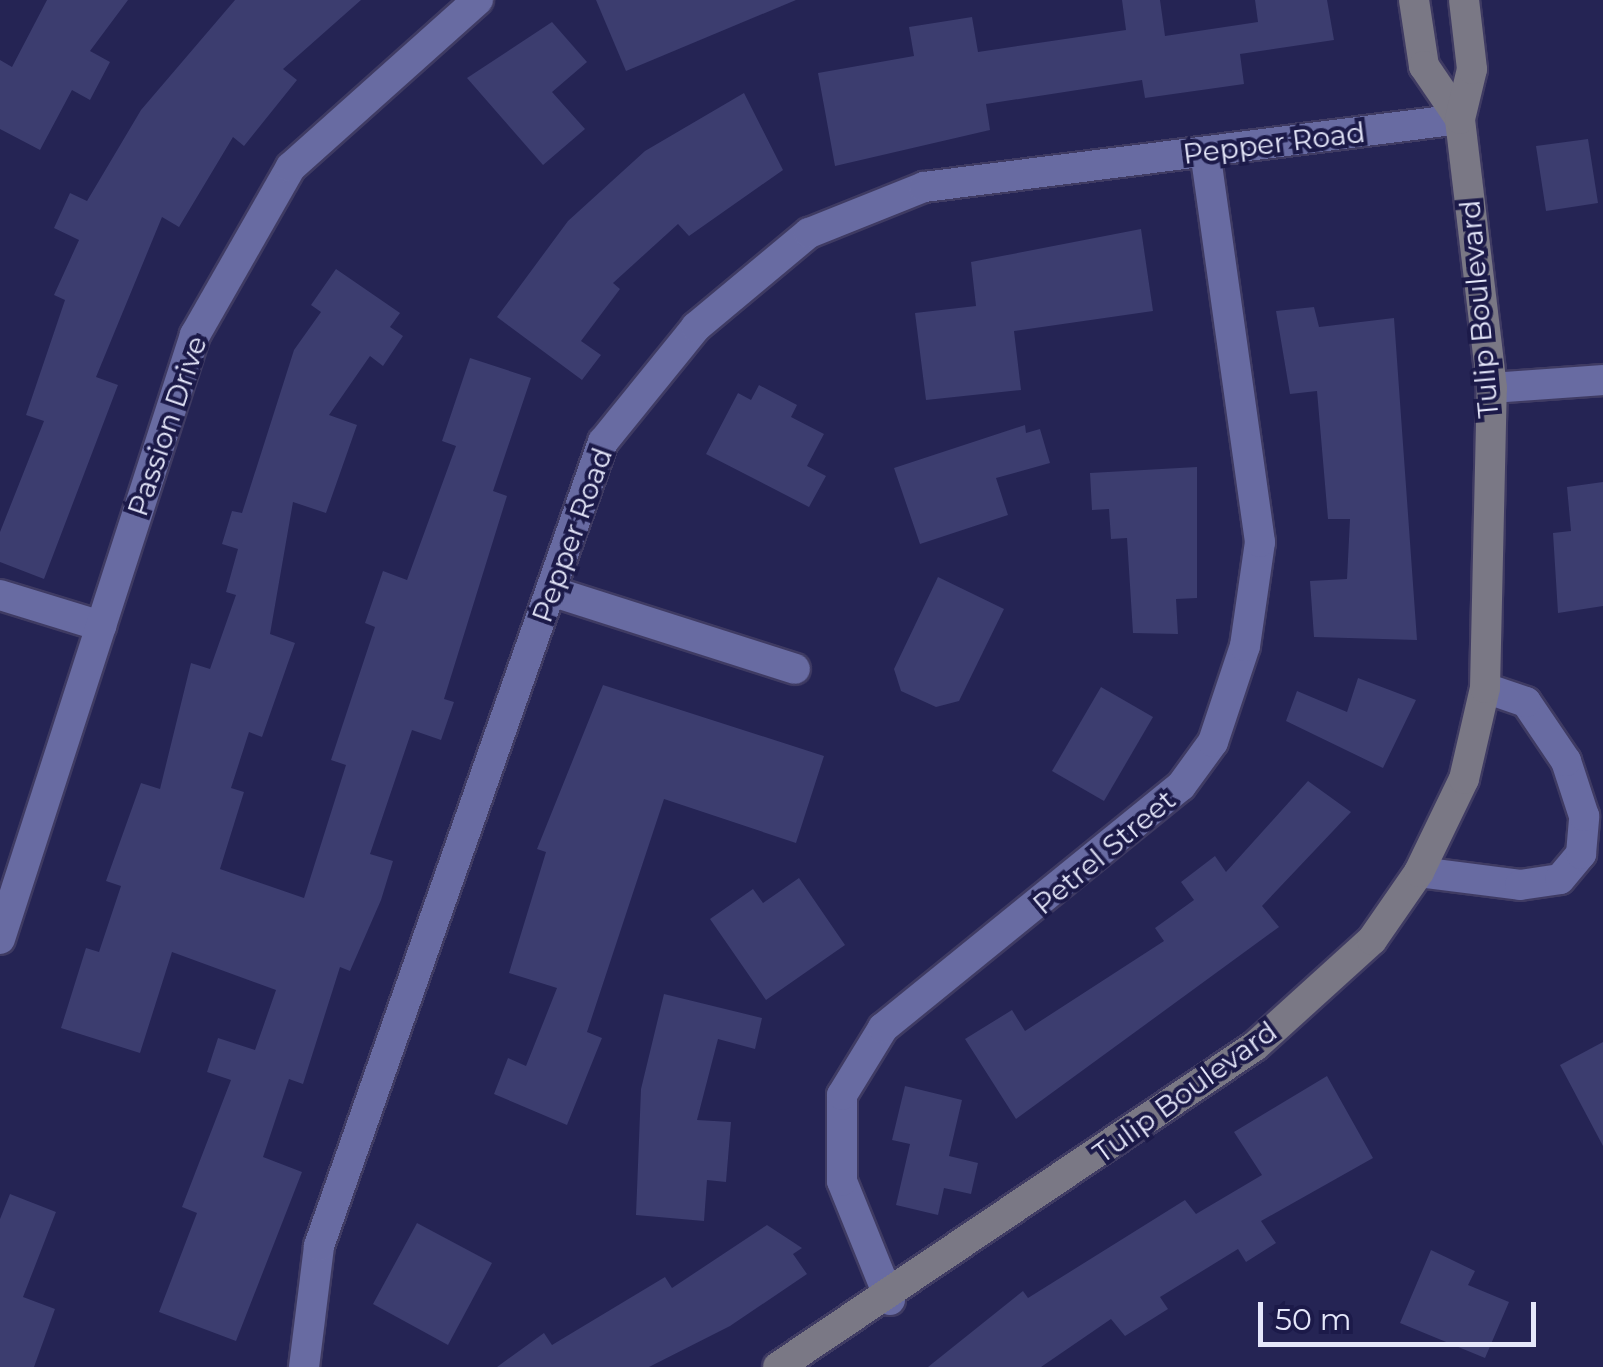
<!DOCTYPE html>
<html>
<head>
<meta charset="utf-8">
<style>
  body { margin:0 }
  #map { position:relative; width:1603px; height:1367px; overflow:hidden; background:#252454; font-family:Montserrat,sans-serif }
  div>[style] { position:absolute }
  .building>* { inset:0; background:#3c3d6f }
  .roads { filter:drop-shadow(2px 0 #3f3b63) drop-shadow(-2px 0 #3f3b63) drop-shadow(0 2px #3f3b63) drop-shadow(0 -2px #3f3b63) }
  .street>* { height:30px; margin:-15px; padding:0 15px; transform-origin:15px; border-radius:15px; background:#686ba2 }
  .secondary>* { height:30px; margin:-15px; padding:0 15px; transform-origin:15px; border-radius:15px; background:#7a7885 }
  span { translate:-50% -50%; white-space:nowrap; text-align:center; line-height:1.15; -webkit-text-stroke:8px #1c1a49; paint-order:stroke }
  .street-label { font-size:28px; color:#e5e7fa }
  .scale { position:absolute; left:1258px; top:1302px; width:278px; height:45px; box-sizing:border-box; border:5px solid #e5e7fa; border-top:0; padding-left:12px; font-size:30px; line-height:35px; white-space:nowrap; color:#e5e7fa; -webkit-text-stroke:8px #1c1a49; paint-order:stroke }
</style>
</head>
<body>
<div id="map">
  <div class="building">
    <i style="clip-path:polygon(47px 0,128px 0,90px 51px,110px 62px,90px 100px,72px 90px,40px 150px,0 129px,0 60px,12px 67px)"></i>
    <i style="clip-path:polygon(235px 0,361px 0,283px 69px,297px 80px,244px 146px,233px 137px,179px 227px,162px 217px,96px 377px,118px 385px,44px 579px,0 562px,0 532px,44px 421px,26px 415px,65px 300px,54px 295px,79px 240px,54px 228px,70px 193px,87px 201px,141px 110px)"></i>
    <i style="clip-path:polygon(596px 0,796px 0,626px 71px)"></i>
    <i style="clip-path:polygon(1122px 0,1160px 0,1165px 36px,1258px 22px,1255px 0,1327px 0,1334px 40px,1240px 54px,1244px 84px,1145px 98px,1142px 80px,986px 104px,990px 130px,835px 166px,818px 73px,914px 56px,909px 27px,972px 17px,978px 52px,1126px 30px)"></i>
    <i style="clip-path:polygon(552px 22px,587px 62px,552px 92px,585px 129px,543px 165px,467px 78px)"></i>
    <i style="clip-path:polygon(744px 93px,783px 170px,689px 236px,678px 224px,613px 283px,620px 289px,581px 341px,601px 355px,582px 380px,497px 317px,568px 221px,645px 151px)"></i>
    <i style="clip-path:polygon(1588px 139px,1598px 203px,1546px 211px,1536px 146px)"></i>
    <i style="clip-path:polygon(1141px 229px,1153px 311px,1014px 331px,1021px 390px,926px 400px,915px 313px,976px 306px,971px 262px)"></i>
    <i style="clip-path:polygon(336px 269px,400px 313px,390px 327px,403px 336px,383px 366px,370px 356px,329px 415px,357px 425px,326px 513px,293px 502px,270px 634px,295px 643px,262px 737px,249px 732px,231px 788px,244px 792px,220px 869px,304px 898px,346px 765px,331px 760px,375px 627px,365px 623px,383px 571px,407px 580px,456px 446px,442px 441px,470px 358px,531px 378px,493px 491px,507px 496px,444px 699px,454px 702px,441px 740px,412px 730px,370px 854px,393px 861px,381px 900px,350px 971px,340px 967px,303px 1084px,289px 1079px,263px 1157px,302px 1172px,236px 1341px,159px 1312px,197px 1213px,182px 1207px,231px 1080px,207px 1072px,218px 1038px,255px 1050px,276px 990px,172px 952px,140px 1053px,61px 1028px,86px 948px,99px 952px,121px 886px,106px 881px,141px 783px,160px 789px,191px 663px,210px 669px,236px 595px,226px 592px,238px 549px,222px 544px,232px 511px,242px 513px,294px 350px,321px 312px,311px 305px)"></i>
    <i style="clip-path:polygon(1314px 307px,1319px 327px,1394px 318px,1417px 640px,1314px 637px,1310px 581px,1347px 579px,1350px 519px,1328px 519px,1317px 391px,1290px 394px,1276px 311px)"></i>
    <i style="clip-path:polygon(759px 385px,797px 405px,791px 417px,824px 434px,807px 466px,826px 476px,809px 507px,706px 454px,738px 393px,751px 400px)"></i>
    <i style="clip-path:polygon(1025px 425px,1026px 433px,1040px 429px,1050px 463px,996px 478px,1008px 515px,920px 544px,894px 468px)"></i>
    <i style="clip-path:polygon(1197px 467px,1197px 598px,1176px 599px,1178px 634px,1133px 633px,1127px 538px,1111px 539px,1109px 509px,1092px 510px,1090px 473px)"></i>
    <i style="clip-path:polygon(1603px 482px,1603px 606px,1558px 613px,1553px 533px,1571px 531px,1567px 487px)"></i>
    <i style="clip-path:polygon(938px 577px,1004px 609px,959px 701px,936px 707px,901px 691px,894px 669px)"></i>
    <i style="clip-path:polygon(1358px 678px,1416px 700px,1383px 768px,1286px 721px,1297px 691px,1347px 712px)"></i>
    <i style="clip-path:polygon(603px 685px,824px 756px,796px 843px,664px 799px,587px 1032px,602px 1038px,567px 1125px,494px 1094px,508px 1058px,526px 1066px,557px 988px,509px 973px,546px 852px,537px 849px)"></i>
    <i style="clip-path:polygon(1101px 687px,1153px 717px,1104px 801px,1052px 771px)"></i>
    <i style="clip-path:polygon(1308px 781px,1351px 812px,1262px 906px,1279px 927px,1016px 1119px,965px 1039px,1012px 1010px,1025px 1031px,1164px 941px,1155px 928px,1194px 900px,1181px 882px,1215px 856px,1226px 872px)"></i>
    <i style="clip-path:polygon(799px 878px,845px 945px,766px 1000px,710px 919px,753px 889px,763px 903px)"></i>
    <i style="clip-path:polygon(664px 994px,762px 1018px,755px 1049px,718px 1039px,697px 1120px,731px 1122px,726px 1182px,707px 1180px,704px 1221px,636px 1215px,641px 1089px)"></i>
    <i style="clip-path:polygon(1603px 1042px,1603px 1146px,1560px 1065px)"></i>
    <i style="clip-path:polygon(1327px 1076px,1373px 1158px,1261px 1221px,1276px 1243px,1246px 1262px,1238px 1249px,1160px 1297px,1168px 1309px,1125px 1336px,1111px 1319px,1041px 1367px,928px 1367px,1023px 1291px,1028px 1298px,1185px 1200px,1196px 1214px,1262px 1175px,1234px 1132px)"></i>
    <i style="clip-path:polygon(905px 1086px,962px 1100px,949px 1156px,978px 1163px,971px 1194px,944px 1188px,938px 1215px,896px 1205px,910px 1144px,892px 1140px)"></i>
    <i style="clip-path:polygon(10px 1194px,56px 1212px,23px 1297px,55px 1309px,34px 1367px,0 1367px,0 1219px)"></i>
    <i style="clip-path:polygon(417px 1223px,492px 1263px,448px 1345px,373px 1304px)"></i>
    <i style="clip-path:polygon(767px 1225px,802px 1248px,793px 1254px,807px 1274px,730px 1326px,649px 1367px,497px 1367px,544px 1333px,552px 1345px,665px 1277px,672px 1288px)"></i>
    <i style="clip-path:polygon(1431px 1250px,1475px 1271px,1468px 1285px,1509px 1302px,1485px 1358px,1400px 1323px)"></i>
  </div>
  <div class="roads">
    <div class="street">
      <i style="left:1492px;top:388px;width:111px;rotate:-4.1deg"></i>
      <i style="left:551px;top:591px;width:256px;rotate:17.7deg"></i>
      <i style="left:0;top:595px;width:106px;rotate:17.1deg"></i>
      <i style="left:1419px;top:872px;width:102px;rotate:7.3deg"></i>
      <i style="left:1520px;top:885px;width:40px;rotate:-8.5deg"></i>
      <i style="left:1560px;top:879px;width:33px;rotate:-50deg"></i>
      <i style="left:1581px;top:854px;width:38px;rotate:-85deg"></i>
      <i style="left:1584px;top:816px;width:58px;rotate:-108.1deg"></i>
      <i style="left:1566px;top:761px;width:71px;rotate:-124.1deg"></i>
      <i style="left:1526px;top:702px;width:43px;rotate:-161.1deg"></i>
      <i style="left:0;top:939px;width:635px;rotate:-72.11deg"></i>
      <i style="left:195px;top:335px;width:193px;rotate:-60.3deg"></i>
      <i style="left:291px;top:167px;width:251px;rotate:-41.8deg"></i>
      <i style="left:890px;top:1300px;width:128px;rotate:-112deg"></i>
      <i style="left:842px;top:1181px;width:86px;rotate:-90deg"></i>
      <i style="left:842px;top:1095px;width:79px;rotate:-58.5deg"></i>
      <i style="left:883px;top:1028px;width:384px;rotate:-39.1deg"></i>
      <i style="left:1181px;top:786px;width:54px;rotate:-54deg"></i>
      <i style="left:1213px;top:742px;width:101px;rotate:-71.6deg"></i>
      <i style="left:1245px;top:646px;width:105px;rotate:-81.8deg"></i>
      <i style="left:1260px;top:542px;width:394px;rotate:-98deg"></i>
      <i style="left:304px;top:1367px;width:122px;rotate:-82.9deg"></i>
      <i style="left:319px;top:1246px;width:853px;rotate:-70.55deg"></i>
      <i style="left:603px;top:442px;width:148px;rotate:-51deg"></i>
      <i style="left:696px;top:327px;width:147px;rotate:-39.8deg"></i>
      <i style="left:809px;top:233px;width:124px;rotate:-21.8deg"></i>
      <i style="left:924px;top:187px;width:540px;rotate:-7.23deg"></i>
    </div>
    <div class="secondary">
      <i style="left:1414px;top:0;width:67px;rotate:81.4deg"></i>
      <i style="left:1424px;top:66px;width:64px;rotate:55.8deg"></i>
      <i style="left:778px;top:1367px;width:575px;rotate:-33.94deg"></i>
      <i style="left:1255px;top:1046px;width:158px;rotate:-42.2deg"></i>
      <i style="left:1372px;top:940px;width:83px;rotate:-55.3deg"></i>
      <i style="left:1419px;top:872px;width:103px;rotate:-64.2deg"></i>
      <i style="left:1464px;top:779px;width:93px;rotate:-77deg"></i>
      <i style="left:1485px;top:688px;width:300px;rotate:-88.7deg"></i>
      <i style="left:1492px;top:388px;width:271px;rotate:-96.8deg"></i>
      <i style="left:1460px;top:119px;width:51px;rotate:-76.5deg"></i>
      <i style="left:1472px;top:69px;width:69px;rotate:-96.6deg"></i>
    </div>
  </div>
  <div class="street-label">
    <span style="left:1274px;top:143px;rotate:-7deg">Pepper Road</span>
    <span style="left:1479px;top:309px;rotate:-95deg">Tulip Boulevard</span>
    <span style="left:167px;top:426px;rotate:-71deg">Passion Drive</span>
    <span style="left:572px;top:535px;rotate:-70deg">Pepper Road</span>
    <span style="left:1104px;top:852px;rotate:-40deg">Petrel Street</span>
    <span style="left:1185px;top:1092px;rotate:-36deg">Tulip Boulevard</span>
  </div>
  <div class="scale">50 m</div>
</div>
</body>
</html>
